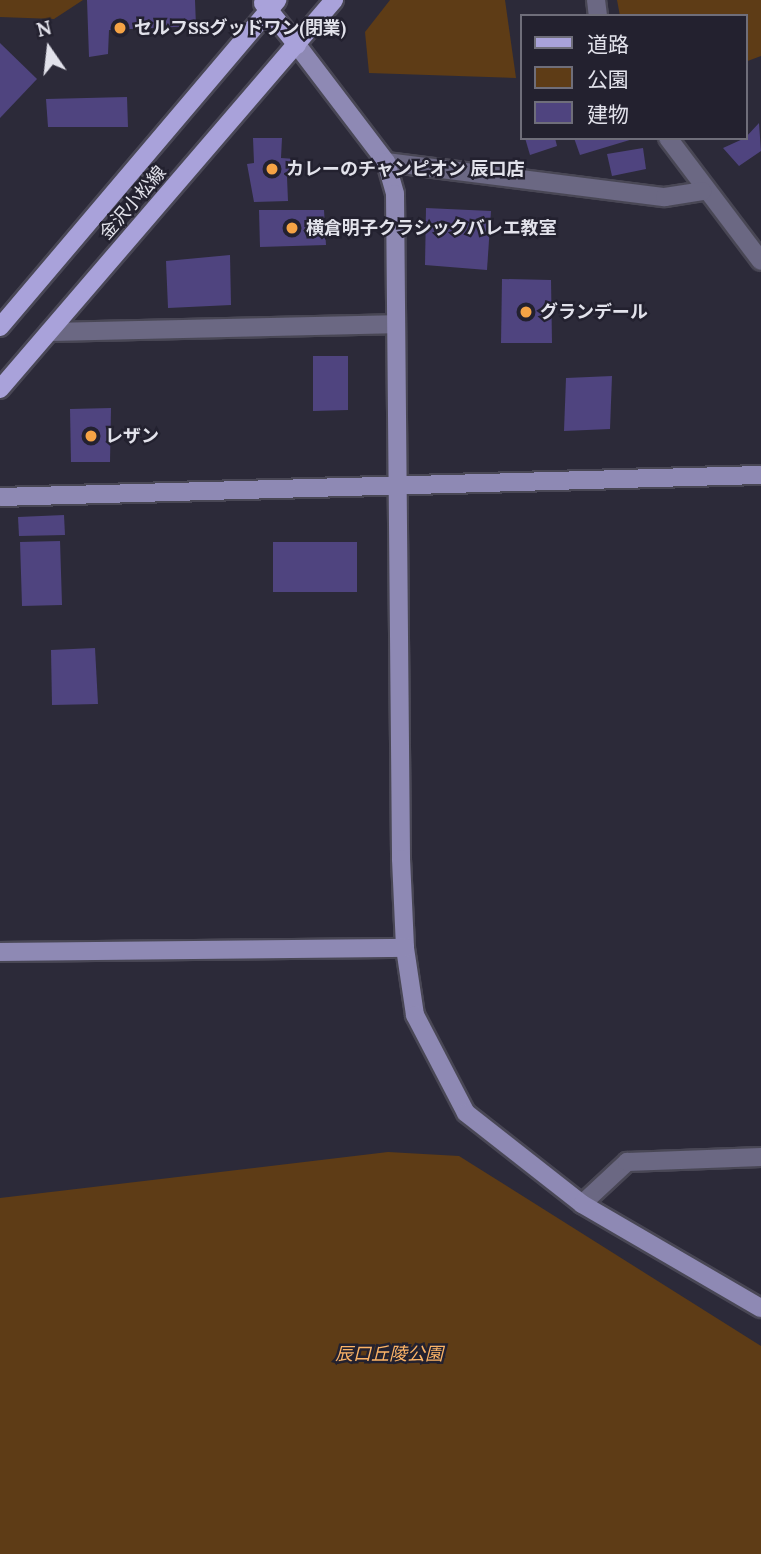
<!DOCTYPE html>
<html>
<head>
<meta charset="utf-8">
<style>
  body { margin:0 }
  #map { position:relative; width:761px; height:1554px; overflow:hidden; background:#2c2a39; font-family:Lora,"Noto Sans JP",serif }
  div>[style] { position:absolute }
  .green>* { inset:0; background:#5e3c16 }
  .building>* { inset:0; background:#4f447f }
  .roads { filter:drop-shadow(2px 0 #494755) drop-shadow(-2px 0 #494755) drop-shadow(0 2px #494755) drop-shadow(0 -2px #494755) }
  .street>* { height:18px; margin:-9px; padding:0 9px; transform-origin:9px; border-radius:9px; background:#6b6883 }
  .secondary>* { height:18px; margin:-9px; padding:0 9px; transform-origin:9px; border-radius:9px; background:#8e89b4 }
  .primary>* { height:18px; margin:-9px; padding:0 9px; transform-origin:9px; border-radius:9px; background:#a9a2da }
  .dots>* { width:19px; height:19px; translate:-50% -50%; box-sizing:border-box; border:4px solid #23212f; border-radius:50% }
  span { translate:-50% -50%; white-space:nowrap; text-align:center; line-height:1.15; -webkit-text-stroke:5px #23212f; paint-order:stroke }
  .poi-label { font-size:18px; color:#e2e2eb; font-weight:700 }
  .left { translate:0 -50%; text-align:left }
  .street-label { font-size:18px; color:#e2e2eb }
  .park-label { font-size:18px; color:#fbb367; font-style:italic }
  .legend { position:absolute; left:520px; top:14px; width:228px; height:126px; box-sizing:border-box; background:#23212f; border:2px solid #6f6e7a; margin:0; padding:9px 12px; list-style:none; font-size:21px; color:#e2e2eb }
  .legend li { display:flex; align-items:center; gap:14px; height:35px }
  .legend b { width:35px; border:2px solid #6f6e7a }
  .north { position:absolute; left:14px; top:14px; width:70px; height:70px; -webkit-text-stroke:5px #23212f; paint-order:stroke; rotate:346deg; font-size:19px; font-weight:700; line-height:28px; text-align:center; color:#e2e2eb }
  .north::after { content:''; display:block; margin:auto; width:24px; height:32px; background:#e2e2eb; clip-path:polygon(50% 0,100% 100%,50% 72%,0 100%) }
</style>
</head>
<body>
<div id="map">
  <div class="green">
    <i style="clip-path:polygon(0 0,83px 0,54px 19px,0 17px)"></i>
    <i style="clip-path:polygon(390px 0,505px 0,516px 78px,369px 73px,365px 32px)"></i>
    <i style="clip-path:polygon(617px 0,761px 0,761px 56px,745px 62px,745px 16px,620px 16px)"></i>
    <i style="clip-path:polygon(388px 1152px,459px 1156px,761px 1346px,761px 1554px,0 1554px,0 1198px)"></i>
  </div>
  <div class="building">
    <i style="clip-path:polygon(87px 0,195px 0,196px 26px,109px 30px,108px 54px,89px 57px)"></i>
    <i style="clip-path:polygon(0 43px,37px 79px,0 118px)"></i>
    <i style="clip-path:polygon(127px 97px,128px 127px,48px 127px,46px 99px)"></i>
    <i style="clip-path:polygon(759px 123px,761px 151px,739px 166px,723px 148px,745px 138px)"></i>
    <i style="clip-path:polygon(253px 138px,282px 138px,281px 158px,295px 159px,296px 175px,287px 177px,288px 201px,254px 202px,247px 164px,254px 163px)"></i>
    <i style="clip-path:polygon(525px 138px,555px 138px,557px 146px,530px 155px)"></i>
    <i style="clip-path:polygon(574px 138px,632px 138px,633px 139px,580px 155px)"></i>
    <i style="clip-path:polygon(643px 148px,646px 169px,612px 176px,607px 154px)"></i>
    <i style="clip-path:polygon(426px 208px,491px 211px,487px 270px,425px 265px)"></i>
    <i style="clip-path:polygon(259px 210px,324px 210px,326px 245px,260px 247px)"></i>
    <i style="clip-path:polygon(230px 255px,231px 305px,168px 308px,166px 261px)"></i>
    <i style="clip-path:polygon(502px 279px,551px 280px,552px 343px,501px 343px)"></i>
    <i style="clip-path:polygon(313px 356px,348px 356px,348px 410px,313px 411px)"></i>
    <i style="clip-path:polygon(612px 376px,610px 429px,564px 431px,566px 378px)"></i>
    <i style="clip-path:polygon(111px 408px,110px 462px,71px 462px,70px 409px)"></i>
    <i style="clip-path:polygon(64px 515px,65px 535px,19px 536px,18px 517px)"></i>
    <i style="clip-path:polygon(60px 541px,62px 605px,22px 606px,20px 542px)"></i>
    <i style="clip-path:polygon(273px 542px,357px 542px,357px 592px,273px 592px)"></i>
    <i style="clip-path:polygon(95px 648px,98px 704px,52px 705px,51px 650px)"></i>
  </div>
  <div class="roads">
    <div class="street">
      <i style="left:596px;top:0;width:16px;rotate:83deg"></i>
      <i style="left:668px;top:138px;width:154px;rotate:52.9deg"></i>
      <i style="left:386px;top:162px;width:281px;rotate:7.2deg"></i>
      <i style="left:665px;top:197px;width:38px;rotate:-9deg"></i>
      <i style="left:49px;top:332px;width:345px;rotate:-1.3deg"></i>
      <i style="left:582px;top:1204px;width:62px;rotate:-43deg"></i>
      <i style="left:627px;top:1162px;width:134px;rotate:-2.1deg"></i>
    </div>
    <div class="secondary">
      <i style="left:297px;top:45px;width:147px;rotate:52.7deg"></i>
      <i style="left:386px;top:162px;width:33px;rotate:74deg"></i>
      <i style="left:395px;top:194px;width:665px;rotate:89.48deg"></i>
      <i style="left:401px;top:859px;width:89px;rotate:87.4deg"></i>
      <i style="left:405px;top:948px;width:68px;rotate:81.5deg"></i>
      <i style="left:415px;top:1015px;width:110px;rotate:62.5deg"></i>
      <i style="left:466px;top:1113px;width:147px;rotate:38.1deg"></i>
      <i style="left:582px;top:1204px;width:207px;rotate:30.2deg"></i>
      <i style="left:0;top:497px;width:761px;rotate:-1.66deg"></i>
      <i style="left:0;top:952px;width:405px;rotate:-0.6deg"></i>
    </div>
    <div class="primary">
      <i style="left:263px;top:3px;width:54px;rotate:51deg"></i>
      <i style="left:0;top:327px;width:429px;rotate:-49.7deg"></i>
      <i style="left:0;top:389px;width:513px;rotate:-49.35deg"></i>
    </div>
  </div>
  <div class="dots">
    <i style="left:120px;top:28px;background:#f5a345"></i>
    <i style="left:272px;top:169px;background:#f5a345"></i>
    <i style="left:292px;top:228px;background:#f5a345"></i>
    <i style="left:526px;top:312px;background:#f5a345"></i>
    <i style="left:91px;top:436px;background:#f5a345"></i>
  </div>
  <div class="poi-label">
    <span class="left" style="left:134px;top:28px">セルフSSグッドワン(閉業)</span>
    <span class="left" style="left:286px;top:169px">カレーのチャンピオン 辰口店</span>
    <span class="left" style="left:306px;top:228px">横倉明子クラシックバレエ教室</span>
    <span class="left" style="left:540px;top:312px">グランデール</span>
    <span class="left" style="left:105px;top:436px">レザン</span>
  </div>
  <div class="street-label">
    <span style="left:133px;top:203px;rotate:-49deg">金沢小松線</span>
  </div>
  <div class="park-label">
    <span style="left:389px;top:1354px">辰口丘陵公園</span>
  </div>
  <ul class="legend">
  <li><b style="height:9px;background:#a9a2da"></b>道路</li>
  <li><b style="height:19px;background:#5e3c16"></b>公園</li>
  <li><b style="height:19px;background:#4f447f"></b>建物</li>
  </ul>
  <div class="north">N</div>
</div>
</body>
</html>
